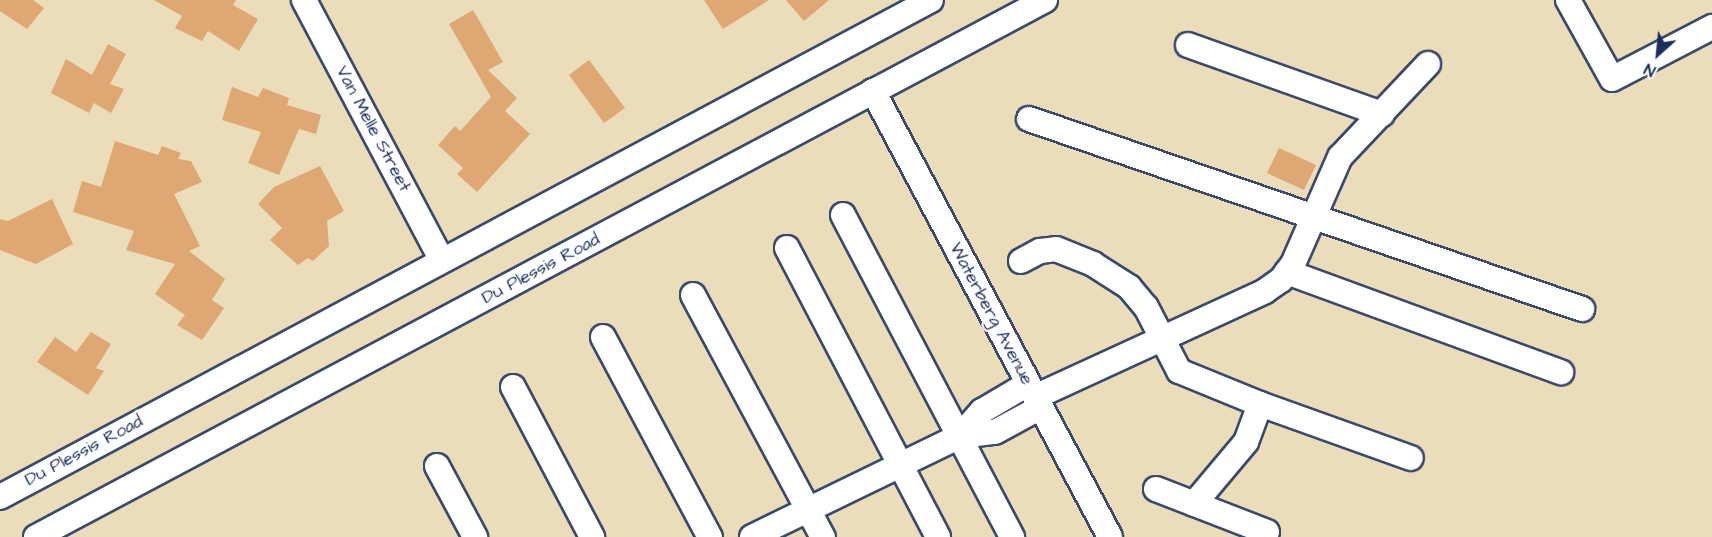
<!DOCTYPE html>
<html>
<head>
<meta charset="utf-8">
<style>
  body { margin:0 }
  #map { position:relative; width:1712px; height:537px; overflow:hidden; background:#ebddb9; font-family:"Architects Daughter",sans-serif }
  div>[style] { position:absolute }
  .building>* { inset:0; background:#dea774 }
  .roads { filter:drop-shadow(2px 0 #3a496c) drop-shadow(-2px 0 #3a496c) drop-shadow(0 2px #3a496c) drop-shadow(0 -2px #3a496c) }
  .minor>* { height:24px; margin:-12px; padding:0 12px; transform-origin:12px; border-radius:12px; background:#fff }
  span { translate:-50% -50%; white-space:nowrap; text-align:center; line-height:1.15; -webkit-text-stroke:4.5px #fff; paint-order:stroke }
  .street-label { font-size:18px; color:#1b2f5e }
  .north { position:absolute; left:1628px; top:24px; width:60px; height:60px; -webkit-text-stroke:4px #fff; paint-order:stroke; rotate:207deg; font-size:16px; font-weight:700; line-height:24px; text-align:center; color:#1b2f5e }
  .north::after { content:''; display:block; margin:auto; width:21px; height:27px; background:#1b2f5e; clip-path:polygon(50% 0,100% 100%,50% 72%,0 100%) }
</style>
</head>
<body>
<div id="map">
  <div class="building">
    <i style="clip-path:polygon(0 0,33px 0,44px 8px,27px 29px,0 11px)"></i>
    <i style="clip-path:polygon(154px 0,236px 0,233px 5px,258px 19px,239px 51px,208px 31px,202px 41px,175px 28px,182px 16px)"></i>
    <i style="clip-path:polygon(704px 0,769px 0,723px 29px)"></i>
    <i style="clip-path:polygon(786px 0,829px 0,804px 21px)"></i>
    <i style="clip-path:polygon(473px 10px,503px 62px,488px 70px,517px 98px,505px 111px,530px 134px,477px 192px,457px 174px,463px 168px,438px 145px,455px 126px,460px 131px,491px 97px,449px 24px)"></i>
    <i style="clip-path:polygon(108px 44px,126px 54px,110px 84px,124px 89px,111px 113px,94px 103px,89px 113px,51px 93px,66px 59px,92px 75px)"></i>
    <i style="clip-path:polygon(589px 60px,625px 108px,604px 123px,569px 75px)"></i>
    <i style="clip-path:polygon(232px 87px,258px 97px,263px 88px,289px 98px,287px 105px,321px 115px,316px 134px,299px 129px,279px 175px,248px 163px,261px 132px,222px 120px)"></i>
    <i style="clip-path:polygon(115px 141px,158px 155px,162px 146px,181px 153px,178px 159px,191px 161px,202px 182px,174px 194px,200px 246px,189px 251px,225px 279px,212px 300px,224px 308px,202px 340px,177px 325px,185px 315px,155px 294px,175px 264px,126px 250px,134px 231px,73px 212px,82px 181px,101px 187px)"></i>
    <i style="clip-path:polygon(1279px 148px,1316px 165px,1304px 190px,1267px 173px)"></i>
    <i style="clip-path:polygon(320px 166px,344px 211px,327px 221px,329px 246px,313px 261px,308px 258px,298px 265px,270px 240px,282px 228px,258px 204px,274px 187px)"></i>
    <i style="clip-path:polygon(52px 199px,73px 244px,36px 264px,0 250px,0 219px,8px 221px)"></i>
    <i style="clip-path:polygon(91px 332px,111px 344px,96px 368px,104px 371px,88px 395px,37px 362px,55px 337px,76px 352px)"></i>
  </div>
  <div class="roads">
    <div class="minor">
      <i style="left:304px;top:0;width:293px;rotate:62.1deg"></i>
      <i style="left:1568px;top:0;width:90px;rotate:60.9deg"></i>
      <i style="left:1612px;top:79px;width:113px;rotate:-27.5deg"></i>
      <i style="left:1188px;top:45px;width:206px;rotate:19.6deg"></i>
      <i style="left:873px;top:91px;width:505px;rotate:62.01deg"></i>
      <i style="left:1029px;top:119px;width:585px;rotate:18.96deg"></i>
      <i style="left:843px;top:215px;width:364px;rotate:62.3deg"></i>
      <i style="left:787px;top:248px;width:326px;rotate:62.4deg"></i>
      <i style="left:1021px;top:261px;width:21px;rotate:-28deg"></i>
      <i style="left:1040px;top:251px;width:16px;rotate:-7deg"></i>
      <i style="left:1056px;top:249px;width:40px;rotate:22deg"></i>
      <i style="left:1093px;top:264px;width:43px;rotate:32.6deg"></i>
      <i style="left:1129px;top:287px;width:26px;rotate:50deg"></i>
      <i style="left:1146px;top:307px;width:72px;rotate:62.7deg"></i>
      <i style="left:1179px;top:371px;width:87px;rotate:22.2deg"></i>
      <i style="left:1260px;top:404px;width:40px;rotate:110.2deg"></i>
      <i style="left:1246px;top:442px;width:81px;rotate:130deg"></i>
      <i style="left:1287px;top:272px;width:292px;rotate:20.1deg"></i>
      <i style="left:693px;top:295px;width:275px;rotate:61.8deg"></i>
      <i style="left:603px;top:337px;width:227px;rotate:61.9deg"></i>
      <i style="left:513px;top:387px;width:170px;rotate:62.2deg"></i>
      <i style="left:1035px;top:397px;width:253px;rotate:-24.7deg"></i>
      <i style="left:1265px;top:291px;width:19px;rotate:-35deg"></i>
      <i style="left:1281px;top:280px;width:20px;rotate:-53deg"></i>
      <i style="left:1293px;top:264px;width:117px;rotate:-66.3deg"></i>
      <i style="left:1340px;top:157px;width:128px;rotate:-46.6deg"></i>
      <i style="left:1260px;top:404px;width:160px;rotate:19.7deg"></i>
      <i style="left:960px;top:436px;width:33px;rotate:-49deg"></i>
      <i style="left:982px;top:411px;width:53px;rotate:-30.4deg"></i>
      <i style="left:437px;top:466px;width:81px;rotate:61.8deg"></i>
      <i style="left:1156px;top:489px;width:119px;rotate:21.2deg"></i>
      <i style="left:0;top:497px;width:1055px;rotate:-28.09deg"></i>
      <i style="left:36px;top:537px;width:1143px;rotate:-28.02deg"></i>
      <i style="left:752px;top:537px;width:231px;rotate:-25.9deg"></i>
      <i style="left:960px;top:436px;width:35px;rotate:-7deg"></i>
      <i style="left:995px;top:432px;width:52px;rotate:-28.5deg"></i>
    </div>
  </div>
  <div class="street-label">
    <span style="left:373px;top:129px;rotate:62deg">Van Melle Street</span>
    <span style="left:541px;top:269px;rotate:-28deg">Du Plessis Road</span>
    <span style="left:991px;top:314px;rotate:62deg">Waterberg Avenue</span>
    <span style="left:84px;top:451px;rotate:-28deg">Du Plessis Road</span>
  </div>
  <div class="north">N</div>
</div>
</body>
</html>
